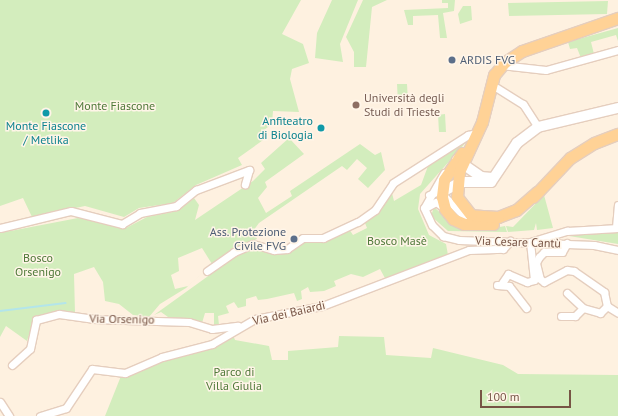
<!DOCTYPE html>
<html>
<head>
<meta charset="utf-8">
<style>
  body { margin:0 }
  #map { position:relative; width:618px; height:416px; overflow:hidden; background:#fef1e0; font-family:"PT Sans",sans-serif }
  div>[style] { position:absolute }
  .green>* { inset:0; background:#d3edbd }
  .stream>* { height:2px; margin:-1px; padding:0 1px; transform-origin:1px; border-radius:1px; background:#b3e5ea }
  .roads { filter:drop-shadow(1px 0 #e5cebe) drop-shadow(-1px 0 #e5cebe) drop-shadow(0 1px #e5cebe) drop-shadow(0 -1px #e5cebe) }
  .minor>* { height:7px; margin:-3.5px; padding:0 3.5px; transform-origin:3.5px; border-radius:3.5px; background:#fff }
  .secondary>* { height:10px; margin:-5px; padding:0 5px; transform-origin:5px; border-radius:5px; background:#fff }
  .primary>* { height:11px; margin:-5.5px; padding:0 5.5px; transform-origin:5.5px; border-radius:5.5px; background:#ffd296 }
  .dots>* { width:11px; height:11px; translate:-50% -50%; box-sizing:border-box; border:2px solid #fff5e8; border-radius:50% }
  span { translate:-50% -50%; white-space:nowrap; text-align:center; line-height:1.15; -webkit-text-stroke:3px #fff5e8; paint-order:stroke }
  .service-label { font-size:12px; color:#4e5e75 }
  .left { translate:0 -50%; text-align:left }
  .right { translate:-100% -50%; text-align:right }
  .education-label { font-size:12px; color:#785e54 }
  .park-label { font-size:12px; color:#4f7939 }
  .culture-label { font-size:12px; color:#0d838f }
  .street-label { font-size:12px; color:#775445 }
  .scale { position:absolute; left:480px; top:390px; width:91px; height:18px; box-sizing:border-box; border:2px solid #775445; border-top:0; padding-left:5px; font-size:12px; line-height:14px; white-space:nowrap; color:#775445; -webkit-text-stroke:3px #fff5e8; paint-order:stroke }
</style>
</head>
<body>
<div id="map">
  <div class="green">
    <i style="clip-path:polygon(0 0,301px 0,282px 34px,303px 44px,309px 63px,292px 69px,290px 79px,299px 112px,273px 111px,272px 124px,264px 130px,266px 138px,238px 158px,242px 165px,196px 185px,173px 203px,139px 208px,124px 217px,85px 206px,32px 217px,23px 198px,0 206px)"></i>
    <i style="clip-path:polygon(332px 0,358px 0,340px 44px,343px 62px,315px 58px,317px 33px)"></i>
    <i style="clip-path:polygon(363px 0,387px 0,372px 7px,366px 67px,354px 67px,354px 52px,346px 37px)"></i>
    <i style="clip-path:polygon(442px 0,455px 0,454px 11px,443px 13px,447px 38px,440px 38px,438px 15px,413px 16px,413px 25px,408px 25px,404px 10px,448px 8px,448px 3px,442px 3px)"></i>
    <i style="clip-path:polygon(608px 1px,607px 14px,509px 16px,508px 3px)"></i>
    <i style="clip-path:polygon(463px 6px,471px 6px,472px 20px,460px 24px,458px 14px)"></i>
    <i style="clip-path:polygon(618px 28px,618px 41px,616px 35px,591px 42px,594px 54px,581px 58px,577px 48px,570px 49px,568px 42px)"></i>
    <i style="clip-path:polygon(397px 84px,407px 84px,408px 102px,398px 103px)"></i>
    <i style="clip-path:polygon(445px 114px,446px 132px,439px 132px,438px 115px)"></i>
    <i style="clip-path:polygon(289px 138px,304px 154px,265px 182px,267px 187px,258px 198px,266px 213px,292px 196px,290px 191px,360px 144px,375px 155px,381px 152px,385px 170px,368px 188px,358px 179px,367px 168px,357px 159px,347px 170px,342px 166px,259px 223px,253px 231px,257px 239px,232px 249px,212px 264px,202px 248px,178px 258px,179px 271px,171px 275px,175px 289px,188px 286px,203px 272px,186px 288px,160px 304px,149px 317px,133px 315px,119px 304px,105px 301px,103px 282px,94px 267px,74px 274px,75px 313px,55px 311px,34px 319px,27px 341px,6px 326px,0 337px,0 233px,78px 218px,126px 228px,147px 217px,178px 211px,194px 198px,199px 205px,195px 220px,253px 181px,265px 169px,261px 163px)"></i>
    <i style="clip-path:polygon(469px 139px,420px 194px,418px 209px,429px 235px,446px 244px,448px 255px,386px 280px,380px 269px,363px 277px,351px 274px,334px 281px,336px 286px,324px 291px,310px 292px,308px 287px,301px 291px,302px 299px,297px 301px,294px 293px,267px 299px,258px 300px,256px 296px,246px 299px,246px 306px,238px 308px,234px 302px,226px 306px,229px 313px,218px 316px,219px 325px,214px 325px,214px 313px,205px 313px,202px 323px,168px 317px,161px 312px,154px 315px,243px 251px,253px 248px,277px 255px,292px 252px,303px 242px,322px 243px,349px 229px,353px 235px,367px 228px,365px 223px,378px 212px,391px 189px,394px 201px,421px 185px,428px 166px)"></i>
    <i style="clip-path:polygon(544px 195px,553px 228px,537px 230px,536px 223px,534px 230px,508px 232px,506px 226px,513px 227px)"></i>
    <i style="clip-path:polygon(434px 207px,456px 227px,483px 230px,505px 226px,507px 232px,448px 231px,431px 216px)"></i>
    <i style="clip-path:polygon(618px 231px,618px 244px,569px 236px,569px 233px)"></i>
    <i style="clip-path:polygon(233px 335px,235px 340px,269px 346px,272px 360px,288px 360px,288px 351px,338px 347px,339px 336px,384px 337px,386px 355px,431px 358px,433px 348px,503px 365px,518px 374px,618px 375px,618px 416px,105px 416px,121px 376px,154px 362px,214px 346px)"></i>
  </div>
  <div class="stream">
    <i style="left:0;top:311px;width:66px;rotate:-6.9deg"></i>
  </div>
  <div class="roads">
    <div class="minor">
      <i style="left:501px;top:65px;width:45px;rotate:6.3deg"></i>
      <i style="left:546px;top:70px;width:75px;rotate:-15.5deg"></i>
      <i style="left:497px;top:88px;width:31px;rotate:32deg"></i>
      <i style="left:523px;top:104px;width:27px;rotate:57deg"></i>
      <i style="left:444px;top:173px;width:40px;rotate:119.7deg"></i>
      <i style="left:424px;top:208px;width:19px;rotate:65deg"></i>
      <i style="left:432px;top:225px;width:16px;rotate:45deg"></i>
      <i style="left:443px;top:236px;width:16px;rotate:14deg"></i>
      <i style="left:459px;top:240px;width:135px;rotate:2.1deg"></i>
      <i style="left:594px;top:245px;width:25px;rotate:12deg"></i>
      <i style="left:429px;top:195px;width:11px;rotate:-22deg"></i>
      <i style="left:439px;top:191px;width:34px;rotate:45deg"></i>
      <i style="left:463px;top:215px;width:12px;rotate:20deg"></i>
      <i style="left:427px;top:207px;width:10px;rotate:-29deg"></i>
      <i style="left:436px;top:202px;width:10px;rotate:37deg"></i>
      <i style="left:616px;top:227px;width:22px;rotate:-85deg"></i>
      <i style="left:0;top:228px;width:73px;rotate:-13.5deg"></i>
      <i style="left:71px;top:211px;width:53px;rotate:14.3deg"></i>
      <i style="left:122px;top:224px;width:21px;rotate:-31deg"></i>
      <i style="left:140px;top:213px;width:37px;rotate:-11deg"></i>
      <i style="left:176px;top:206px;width:26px;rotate:-39deg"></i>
      <i style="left:196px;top:190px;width:57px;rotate:-20.7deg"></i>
      <i style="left:249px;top:170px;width:15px;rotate:106deg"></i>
      <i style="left:567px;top:243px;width:10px;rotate:119deg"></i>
      <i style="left:562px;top:252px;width:18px;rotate:180deg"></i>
      <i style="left:544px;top:252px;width:7px;rotate:135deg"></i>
      <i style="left:539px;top:257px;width:7px;rotate:117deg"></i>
      <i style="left:536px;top:263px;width:16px;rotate:76deg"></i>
      <i style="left:540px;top:279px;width:5px;rotate:37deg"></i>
      <i style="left:544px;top:282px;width:26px;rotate:-28deg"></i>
      <i style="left:567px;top:270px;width:7px;rotate:8deg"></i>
      <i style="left:574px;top:271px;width:37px;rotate:35deg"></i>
      <i style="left:604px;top:292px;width:14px;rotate:78deg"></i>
      <i style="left:207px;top:271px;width:33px;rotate:-35deg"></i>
      <i style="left:234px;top:252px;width:21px;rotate:-23deg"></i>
      <i style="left:253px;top:244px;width:22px;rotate:16deg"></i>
      <i style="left:274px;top:250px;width:13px;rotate:-4deg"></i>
      <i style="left:287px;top:249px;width:19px;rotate:-35deg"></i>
      <i style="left:303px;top:238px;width:20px"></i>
      <i style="left:323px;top:238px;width:38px;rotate:-25deg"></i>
      <i style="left:358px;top:222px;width:21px;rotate:-35deg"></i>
      <i style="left:375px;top:210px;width:32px;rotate:-56deg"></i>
      <i style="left:393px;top:183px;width:89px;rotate:-32.6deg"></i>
      <i style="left:468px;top:135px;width:9px;rotate:-13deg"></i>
      <i style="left:502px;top:283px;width:11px;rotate:-56deg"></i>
      <i style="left:508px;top:274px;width:21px;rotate:23deg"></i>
      <i style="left:527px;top:282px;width:7px;rotate:-16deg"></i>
      <i style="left:534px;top:280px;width:38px;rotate:-96deg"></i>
      <i style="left:530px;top:242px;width:39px;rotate:-17deg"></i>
      <i style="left:567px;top:231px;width:51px;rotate:-3.4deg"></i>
      <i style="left:497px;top:285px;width:12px;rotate:5deg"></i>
      <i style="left:509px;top:286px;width:28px;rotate:52deg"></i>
      <i style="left:567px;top:293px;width:22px;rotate:43deg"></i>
      <i style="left:561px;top:316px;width:14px"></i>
      <i style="left:575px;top:316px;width:11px;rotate:-45deg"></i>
      <i style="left:583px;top:308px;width:18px;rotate:16deg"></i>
      <i style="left:600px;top:313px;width:10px;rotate:-45deg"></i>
      <i style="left:607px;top:306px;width:13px;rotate:32deg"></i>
      <i style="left:12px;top:365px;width:24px;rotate:-42deg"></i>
      <i style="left:30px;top:349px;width:30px;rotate:-78deg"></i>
      <i style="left:36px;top:320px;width:24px;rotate:-15deg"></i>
      <i style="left:59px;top:314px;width:34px;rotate:8deg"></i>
      <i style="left:93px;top:319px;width:96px;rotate:1.8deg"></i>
      <i style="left:189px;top:322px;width:24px;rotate:17deg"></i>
      <i style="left:212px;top:329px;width:26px;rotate:-7deg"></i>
      <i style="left:0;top:402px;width:17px;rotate:57deg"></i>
      <i style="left:40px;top:416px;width:27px;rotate:-17deg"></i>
      <i style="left:66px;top:408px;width:47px;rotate:-56.3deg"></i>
      <i style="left:92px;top:369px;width:33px;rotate:7deg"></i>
      <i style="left:125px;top:373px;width:40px;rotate:-23.4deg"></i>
      <i style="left:162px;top:357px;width:52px;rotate:-14.6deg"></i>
      <i style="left:212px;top:344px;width:50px;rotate:-30.2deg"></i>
      <i style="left:255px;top:319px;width:68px;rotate:-11deg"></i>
      <i style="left:322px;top:306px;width:157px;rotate:-20.9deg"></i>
      <i style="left:469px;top:250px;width:34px;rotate:-2deg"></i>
      <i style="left:503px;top:249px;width:11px;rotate:-49deg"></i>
    </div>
    <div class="secondary">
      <i style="left:457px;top:160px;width:29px;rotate:35deg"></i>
      <i style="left:481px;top:177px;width:11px;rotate:5deg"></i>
      <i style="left:442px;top:192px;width:21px;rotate:-28deg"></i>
      <i style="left:461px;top:182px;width:30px"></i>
      <i style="left:491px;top:182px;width:47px;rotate:-56.3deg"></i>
      <i style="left:517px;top:143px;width:26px;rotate:-37deg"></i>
      <i style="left:538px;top:127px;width:82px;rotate:-13.4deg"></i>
    </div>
    <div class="primary">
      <i style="left:462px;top:153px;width:32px;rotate:124deg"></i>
      <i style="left:444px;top:180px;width:17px;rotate:97deg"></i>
      <i style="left:442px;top:197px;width:12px;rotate:76deg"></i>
      <i style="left:445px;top:209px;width:13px;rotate:51deg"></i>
      <i style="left:453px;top:219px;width:12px;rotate:24deg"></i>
      <i style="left:464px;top:224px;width:29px"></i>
      <i style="left:537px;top:192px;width:28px;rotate:139deg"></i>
      <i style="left:516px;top:210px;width:19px;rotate:159deg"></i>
      <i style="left:498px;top:217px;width:27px;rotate:-176deg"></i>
      <i style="left:471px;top:215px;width:23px;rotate:-128deg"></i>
      <i style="left:457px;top:197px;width:25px;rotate:-85deg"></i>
      <i style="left:459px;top:172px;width:55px;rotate:-65.3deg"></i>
      <i style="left:482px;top:122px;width:49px;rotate:-75.7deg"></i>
      <i style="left:494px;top:75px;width:17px;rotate:-50deg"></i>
      <i style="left:505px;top:62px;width:20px;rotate:-33deg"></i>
      <i style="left:522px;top:51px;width:102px;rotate:-19deg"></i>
      <i style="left:533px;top:197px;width:54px;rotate:-46.5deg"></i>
      <i style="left:570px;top:158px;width:28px;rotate:-32deg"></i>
      <i style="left:594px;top:143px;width:26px;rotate:-21deg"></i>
    </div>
  </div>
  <div class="dots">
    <i style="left:452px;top:60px;background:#5c6f8a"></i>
    <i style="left:356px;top:105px;background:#8d6e63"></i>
    <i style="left:46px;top:113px;background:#0f9aa8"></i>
    <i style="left:321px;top:128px;background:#0f9aa8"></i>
    <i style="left:294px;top:239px;background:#5c6f8a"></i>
  </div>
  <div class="service-label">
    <span class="left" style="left:460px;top:60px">ARDIS FVG</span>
    <span class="right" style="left:286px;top:239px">Ass. Protezione<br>Civile FVG</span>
  </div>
  <div class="education-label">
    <span class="left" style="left:364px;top:105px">Università degli<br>Studi di Trieste</span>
  </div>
  <div class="park-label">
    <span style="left:115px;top:106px">Monte Fiascone</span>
    <span style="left:397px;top:241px">Bosco Masè</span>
    <span style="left:38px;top:265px">Bosco<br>Orsenigo</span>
    <span style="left:234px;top:379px">Parco di<br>Villa Giulia</span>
  </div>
  <div class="culture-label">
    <span class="right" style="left:313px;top:128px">Anfiteatro<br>di Biologia</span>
    <span style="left:46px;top:133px">Monte Fiascone<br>/ Metlika</span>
  </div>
  <div class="street-label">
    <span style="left:518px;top:242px;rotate:2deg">Via Cesare Cantù</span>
    <span style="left:289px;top:313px;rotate:-13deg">Via dei Baiardi</span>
    <span style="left:122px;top:319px;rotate:1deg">Via Orsenigo</span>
  </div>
  <div class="scale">100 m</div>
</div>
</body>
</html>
